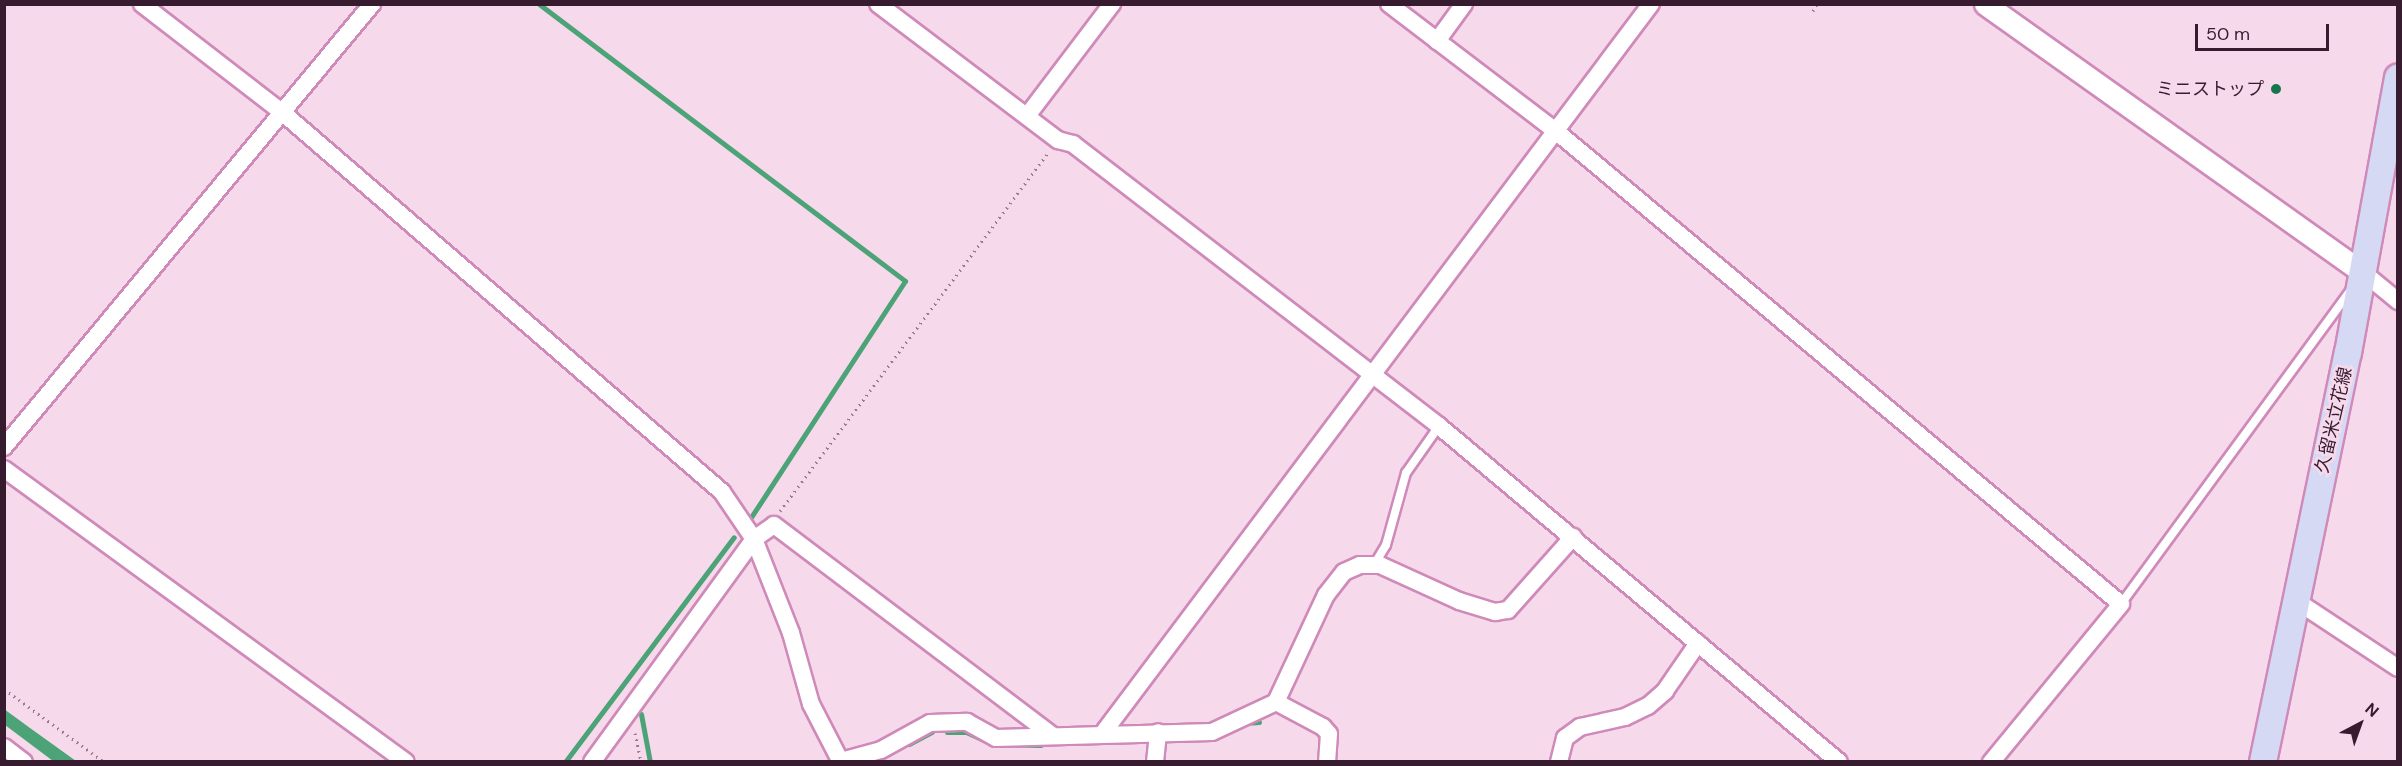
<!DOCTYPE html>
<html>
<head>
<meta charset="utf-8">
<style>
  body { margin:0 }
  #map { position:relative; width:2402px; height:766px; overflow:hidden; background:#f7d9ec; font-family:"DM Sans","Noto Sans JP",sans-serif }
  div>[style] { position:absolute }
  .water>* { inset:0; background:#4ca377 }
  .stream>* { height:5px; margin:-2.5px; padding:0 2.5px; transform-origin:2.5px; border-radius:2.5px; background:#4ca377 }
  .path>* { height:3px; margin-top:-1.5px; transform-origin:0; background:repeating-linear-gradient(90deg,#977b8e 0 1.5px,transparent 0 6px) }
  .roads { filter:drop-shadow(2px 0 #cf8ab9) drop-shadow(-2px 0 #cf8ab9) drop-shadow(0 2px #cf8ab9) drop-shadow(0 -2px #cf8ab9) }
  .service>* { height:8px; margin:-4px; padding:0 4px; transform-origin:4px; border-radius:4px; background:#fff }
  .minor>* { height:16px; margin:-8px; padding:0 8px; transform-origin:8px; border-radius:8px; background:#fff }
  .tertiary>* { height:21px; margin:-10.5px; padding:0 10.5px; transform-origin:10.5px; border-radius:10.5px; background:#fff }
  .primary>* { height:26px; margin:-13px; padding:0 13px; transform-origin:13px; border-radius:13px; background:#d5d9f4 }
  .dots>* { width:16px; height:16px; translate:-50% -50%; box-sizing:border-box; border:3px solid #f7d9ec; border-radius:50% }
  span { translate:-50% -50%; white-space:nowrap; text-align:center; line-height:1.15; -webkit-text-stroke:5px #f7d9ec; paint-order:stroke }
  .poi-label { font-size:18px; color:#371c2f }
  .right { translate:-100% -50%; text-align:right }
  .street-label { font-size:18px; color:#371c2f }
  .frame { position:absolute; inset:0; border:6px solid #371c2f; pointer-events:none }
  .north { position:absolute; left:2330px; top:694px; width:60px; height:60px; -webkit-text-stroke:4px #f7d9ec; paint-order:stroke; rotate:41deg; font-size:16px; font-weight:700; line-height:24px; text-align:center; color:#371c2f }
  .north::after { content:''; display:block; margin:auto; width:21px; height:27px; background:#371c2f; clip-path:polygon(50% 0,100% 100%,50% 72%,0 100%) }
  .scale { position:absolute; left:2195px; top:24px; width:134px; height:27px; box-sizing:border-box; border:3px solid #371c2f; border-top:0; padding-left:8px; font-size:18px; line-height:21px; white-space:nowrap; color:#371c2f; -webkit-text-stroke:4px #f7d9ec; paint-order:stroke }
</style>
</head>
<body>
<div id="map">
  <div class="water">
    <i style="clip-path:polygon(4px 709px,30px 728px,76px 761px,53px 761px,5px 725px)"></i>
  </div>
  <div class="stream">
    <i style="left:539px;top:4px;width:459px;rotate:37.1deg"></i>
    <i style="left:905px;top:281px;width:282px;rotate:123.1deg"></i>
    <i style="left:641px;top:714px;width:49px;rotate:79.4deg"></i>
    <i style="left:1245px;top:723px;width:14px;rotate:-4deg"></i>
    <i style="left:947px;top:732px;width:19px"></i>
    <i style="left:966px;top:732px;width:20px;rotate:24deg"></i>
    <i style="left:909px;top:744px;width:26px;rotate:-28deg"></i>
    <i style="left:992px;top:744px;width:49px;rotate:1.2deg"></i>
    <i style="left:847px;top:751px;width:32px;rotate:-14deg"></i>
    <i style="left:565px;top:762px;width:281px;rotate:-53.1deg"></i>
  </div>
  <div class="path">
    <i style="left:1813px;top:11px;width:8px;rotate:-60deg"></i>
    <i style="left:780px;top:511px;width:447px;rotate:-53.2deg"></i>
    <i style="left:4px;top:689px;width:124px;rotate:36.1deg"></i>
    <i style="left:635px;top:733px;width:30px;rotate:78deg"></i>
  </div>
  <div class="roads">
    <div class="service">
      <i style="left:1374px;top:565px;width:23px;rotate:-59deg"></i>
      <i style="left:1386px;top:545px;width:75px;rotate:-74.5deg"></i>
      <i style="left:1406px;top:473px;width:57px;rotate:-54.9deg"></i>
      <i style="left:2121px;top:604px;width:389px;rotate:-53.8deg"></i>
    </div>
    <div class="minor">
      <i style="left:142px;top:4px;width:178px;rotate:37.7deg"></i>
      <i style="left:283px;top:113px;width:580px;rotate:40.8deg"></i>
      <i style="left:722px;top:492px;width:57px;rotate:55.8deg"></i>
      <i style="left:754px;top:539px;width:101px;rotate:68.5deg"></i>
      <i style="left:791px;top:633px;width:74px;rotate:74.3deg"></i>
      <i style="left:811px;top:704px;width:65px;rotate:62.7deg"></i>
      <i style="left:878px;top:4px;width:226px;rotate:37.1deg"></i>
      <i style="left:1058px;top:140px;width:16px;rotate:15deg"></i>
      <i style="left:1073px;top:144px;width:462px;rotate:37.6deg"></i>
      <i style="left:1439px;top:426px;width:522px;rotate:40.03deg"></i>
      <i style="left:1389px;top:4px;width:211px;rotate:37.3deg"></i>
      <i style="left:1557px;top:132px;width:735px;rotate:39.93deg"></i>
      <i style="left:2121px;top:604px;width:205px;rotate:129.4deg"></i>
      <i style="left:1437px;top:41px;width:46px;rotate:-53.9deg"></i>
      <i style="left:1027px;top:116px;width:141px;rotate:-52.8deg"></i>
      <i style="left:2364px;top:273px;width:44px;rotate:39.5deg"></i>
      <i style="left:4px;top:447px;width:576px;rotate:-50.28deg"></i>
      <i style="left:4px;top:469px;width:497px;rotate:36.1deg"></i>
      <i style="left:2295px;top:600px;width:123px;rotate:33.4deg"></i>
      <i style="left:1276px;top:702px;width:53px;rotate:28deg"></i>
      <i style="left:1323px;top:727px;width:9px;rotate:49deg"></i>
      <i style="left:1329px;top:734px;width:28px;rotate:94deg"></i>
      <i style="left:1103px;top:733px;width:912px;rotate:-53.07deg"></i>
      <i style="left:4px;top:747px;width:25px;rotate:37deg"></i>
      <i style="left:841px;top:761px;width:41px;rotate:-15.4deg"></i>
      <i style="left:881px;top:750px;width:56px;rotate:-28.9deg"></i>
      <i style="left:930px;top:723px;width:37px;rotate:-2deg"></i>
      <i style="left:967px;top:722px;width:33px;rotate:29deg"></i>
      <i style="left:996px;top:738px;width:216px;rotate:-1.6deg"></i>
      <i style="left:1212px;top:732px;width:71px;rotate:-25.1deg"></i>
      <i style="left:1276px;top:702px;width:118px;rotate:-65deg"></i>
      <i style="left:1326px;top:595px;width:29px;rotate:-52deg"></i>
      <i style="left:1344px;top:572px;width:17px;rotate:-24deg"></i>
      <i style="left:1360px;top:565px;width:20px"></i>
      <i style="left:1380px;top:565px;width:87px;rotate:24.5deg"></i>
      <i style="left:1459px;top:601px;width:38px;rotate:17deg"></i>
      <i style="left:1495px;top:612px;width:13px;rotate:-9deg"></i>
      <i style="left:1508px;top:610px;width:98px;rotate:-48.3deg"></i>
      <i style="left:592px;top:762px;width:276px;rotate:-54deg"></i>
      <i style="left:754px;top:539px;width:24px;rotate:-35deg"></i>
      <i style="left:774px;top:525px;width:348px;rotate:37.1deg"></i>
      <i style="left:1155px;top:762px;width:30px;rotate:-84deg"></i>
      <i style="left:1559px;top:762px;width:25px;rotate:-76deg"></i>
      <i style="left:1565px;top:738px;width:19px;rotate:-36deg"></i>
      <i style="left:1580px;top:727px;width:46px;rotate:-12.5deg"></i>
      <i style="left:1625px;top:717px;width:25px;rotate:-26deg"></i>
      <i style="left:1648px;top:706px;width:23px;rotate:-41deg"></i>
      <i style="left:1665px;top:691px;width:58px;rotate:-55.5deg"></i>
    </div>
    <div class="tertiary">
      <i style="left:1985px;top:4px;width:465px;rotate:35.4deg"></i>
    </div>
    <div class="primary">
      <i style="left:2263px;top:762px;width:418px;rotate:-78.3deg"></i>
      <i style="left:2348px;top:353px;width:280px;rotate:-79.7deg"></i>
    </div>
  </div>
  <div class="dots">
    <i style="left:2276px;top:89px;background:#15764d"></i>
  </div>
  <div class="poi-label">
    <span class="right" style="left:2264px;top:89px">ミニストップ</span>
  </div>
  <div class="street-label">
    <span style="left:2334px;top:420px;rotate:-77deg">久留米立花線</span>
  </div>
  <div class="frame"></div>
  <div class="north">N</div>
  <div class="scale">50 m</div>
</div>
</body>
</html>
